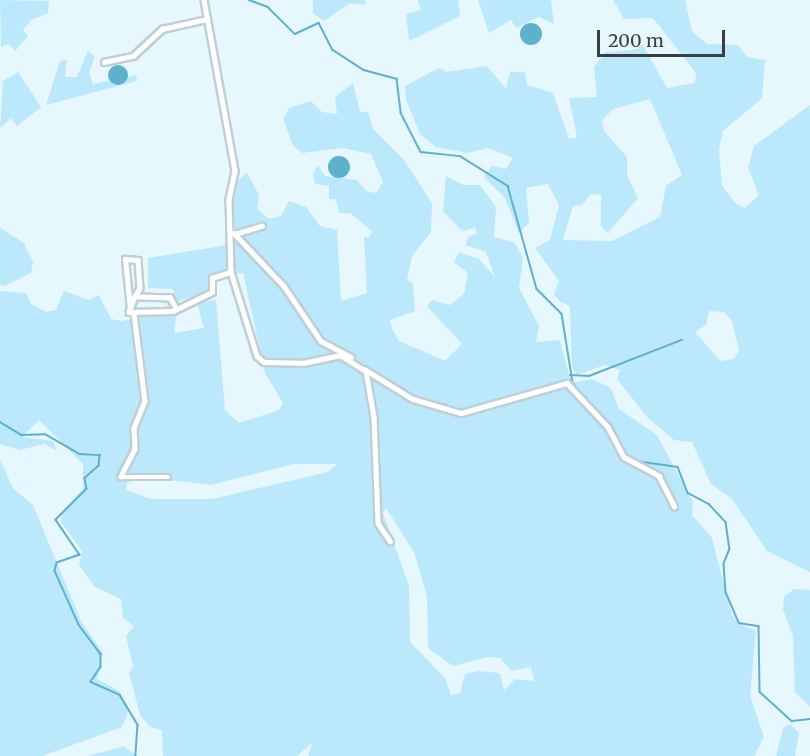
<!DOCTYPE html>
<html>
<head>
<meta charset="utf-8">
<style>
  body { margin:0 }
  #map { position:relative; width:810px; height:756px; overflow:hidden; background:#e6f7fd; font-family:Merriweather,serif }
  div>[style] { position:absolute }
  .green>* { inset:0; background:#bbe9fb }
  .water>* { inset:0; background:#5eb1cd }
  .round { border-radius:50% }
  .stream>* { height:1.5px; margin:-0.75px; padding:0 0.75px; transform-origin:0.75px; border-radius:0.75px; background:#5eb1cd }
  .roads { filter:drop-shadow(2px 0 #bfcfd5) drop-shadow(-2px 0 #bfcfd5) drop-shadow(0 2px #bfcfd5) drop-shadow(0 -2px #bfcfd5) }
  .minor>* { height:4.5px; margin:-2.25px; padding:0 2.25px; transform-origin:2.25px; border-radius:2.25px; background:#fff }
  span { translate:-50% -50%; white-space:nowrap; text-align:center; line-height:1.15; -webkit-text-stroke:6px #e6f7fd; paint-order:stroke }
  .scale { position:absolute; left:597px; top:30px; width:128px; height:27px; box-sizing:border-box; border:3px solid #383e41; border-top:0; padding-left:8px; font-size:18px; line-height:21px; white-space:nowrap; color:#383e41; -webkit-text-stroke:4px #e6f7fd; paint-order:stroke }
</style>
</head>
<body>
<div id="map">
  <div class="green">
    <i style="clip-path:polygon(0 0,49px 1px,48px 13px,31px 20px,23px 30px,28px 36px,15px 51px,9px 44px,1px 47px)"></i>
    <i style="clip-path:polygon(313px 0,365px 0,365px 5px,350px 3px,324px 21px,313px 13px)"></i>
    <i style="clip-path:polygon(418px 0,458px 0,460px 16px,409px 41px,406px 14px,421px 10px)"></i>
    <i style="clip-path:polygon(478px 0,551px 0,554px 24px,539px 17px,516px 28px,511px 20px,489px 33px)"></i>
    <i style="clip-path:polygon(evenodd,613px 0,685px 0,692px 31px,707px 44px,738px 45px,747px 57px,765px 60px,762px 98px,723px 131px,719px 149px,722px 185px,736px 204px,745px 208px,759px 195px,748px 167px,754px 146px,810px 105px,810px 572px,767px 551px,732px 499px,711px 484px,692px 442px,674px 440px,647px 417px,617px 379px,620px 370px,605px 365px,577px 375px,572px 368px,570px 306px,559px 301px,554px 294px,559px 281px,535px 248px,550px 240px,559px 205px,548px 184px,526px 188px,529px 223px,519px 233px,505px 198px,484px 177px,492px 166px,506px 169px,513px 158px,488px 148px,467px 153px,436px 147px,420px 134px,406px 100px,405px 86px,439px 68px,447px 72px,487px 66px,506px 89px,510px 72px,525px 72px,527px 85px,553px 93px,569px 139px,577px 137px,569px 98px,597px 97px,594px 67px,606px 52px,633px 50px,641px 42px,667px 88px,695px 83px,696px 73px,653px 18px,624px 19px,613px 0,650px 99px,682px 175px,666px 186px,660px 217px,612px 241px,563px 240px,573px 206px,582px 205px,591px 194px,601px 195px,601px 226px,608px 233px,638px 198px,627px 175px,627px 157px,604px 131px,602px 120px,613px 109px,650px 99px,613px 0,709px 311px,724px 312px,732px 321px,739px 351px,734px 359px,720px 361px,695px 332px,706px 325px,709px 311px)"></i>
    <i style="clip-path:polygon(88px 51px,95px 57px,89px 72px,93px 84px,136px 75px,137px 81px,46px 105px,60px 61px,67px 60px,65px 77px,77px 77px)"></i>
    <i style="clip-path:polygon(18px 72px,41px 107px,17px 126px,11px 118px,0 128px,3px 81px)"></i>
    <i style="clip-path:polygon(evenodd,353px 83px,360px 112px,368px 112px,373px 129px,404px 160px,432px 203px,431px 232px,412px 256px,407px 279px,413px 284px,415px 311px,390px 320px,392px 329px,399px 341px,445px 361px,462px 344px,427px 306px,432px 300px,450px 305px,464px 294px,468px 273px,454px 262px,459px 252px,479px 259px,495px 277px,486px 252px,466px 245px,468px 237px,477px 233px,475px 228px,462px 231px,443px 211px,446px 176px,463px 185px,480px 185px,496px 207px,494px 237px,515px 243px,523px 258px,519px 288px,539px 326px,536px 342px,560px 340px,571px 383px,592px 379px,611px 388px,619px 409px,657px 435px,693px 502px,692px 515px,712px 538px,732px 615px,739px 624px,756px 631px,750px 696px,764px 737px,754px 756px,308px 756px,312px 743px,297px 756px,163px 756px,162px 730px,150px 727px,140px 715px,129px 673px,133px 666px,126px 636px,134px 626px,123px 618px,121px 599px,95px 587px,79px 565px,82px 551px,61px 522px,62px 512px,83px 489px,83px 464px,39px 420px,22px 437px,53px 441px,57px 451px,44px 444px,20px 450px,0 444px,0 291px,26px 293px,31px 304px,46px 312px,56px 310px,64px 291px,88px 300px,99px 295px,111px 319px,122px 321px,155px 314px,167px 305px,176px 317px,174px 333px,204px 328px,197px 303px,216px 300px,225px 410px,239px 423px,279px 410px,283px 403px,265px 373px,243px 273px,212px 275px,211px 290px,177px 302px,173px 289px,148px 288px,148px 258px,227px 245px,228px 189px,247px 173px,259px 195px,257px 209px,269px 219px,281px 216px,289px 201px,306px 207px,320px 226px,337px 230px,341px 301px,367px 293px,364px 236px,369px 238px,372px 231px,350px 213px,339px 213px,336px 199px,329px 199px,329px 186px,315px 184px,313px 174px,318px 165px,325px 176px,357px 180px,366px 191px,376px 193px,383px 182px,371px 154px,343px 148px,302px 153px,293px 146px,283px 119px,289px 108px,311px 101px,322px 112px,337px 114px,335px 97px,353px 83px,294px 464px,337px 464px,328px 472px,212px 499px,151px 499px,126px 490px,127px 483px,144px 477px,211px 485px,294px 464px,353px 83px,386px 508px,414px 552px,427px 596px,428px 648px,453px 666px,488px 657px,500px 658px,511px 671px,531px 667px,534px 681px,515px 679px,504px 690px,500px 673px,478px 671px,465px 674px,460px 693px,451px 695px,445px 678px,410px 642px,409px 586px,383px 513px,386px 508px)"></i>
    <i style="clip-path:polygon(0 228px,24px 243px,33px 262px,31px 273px,4px 286px,0 285px)"></i>
    <i style="clip-path:polygon(0 460px,13px 488px,33px 505px,81px 621px,103px 653px,97px 679px,119px 691px,129px 709px,122px 727px,42px 756px,0 756px)"></i>
    <i style="clip-path:polygon(794px 589px,810px 590px,810px 707px,795px 692px,793px 635px,783px 610px,784px 597px)"></i>
    <i style="clip-path:polygon(790px 724px,799px 733px,795px 756px,776px 756px,783px 728px)"></i>
    <i style="clip-path:polygon(124px 746px,137px 756px,87px 756px,107px 751px)"></i>
  </div>
  <div class="water">
    <i class="round" style="left:520px;top:23px;width:22px;height:22px"></i>
    <i class="round" style="left:108px;top:65px;width:20px;height:20px"></i>
    <i class="round" style="left:328px;top:156px;width:22px;height:22px"></i>
  </div>
  <div class="stream">
    <i style="left:249px;top:0;width:20px;rotate:20deg"></i>
    <i style="left:268px;top:7px;width:38px;rotate:45deg"></i>
    <i style="left:295px;top:34px;width:26px;rotate:-25deg"></i>
    <i style="left:319px;top:23px;width:30px;rotate:63deg"></i>
    <i style="left:333px;top:50px;width:37px;rotate:33deg"></i>
    <i style="left:364px;top:70px;width:34px;rotate:15deg"></i>
    <i style="left:397px;top:79px;width:34px;rotate:83deg"></i>
    <i style="left:401px;top:113px;width:44px;rotate:62.9deg"></i>
    <i style="left:421px;top:152px;width:39px;rotate:6deg"></i>
    <i style="left:460px;top:156px;width:57px;rotate:32deg"></i>
    <i style="left:508px;top:186px;width:107px;rotate:74.3deg"></i>
    <i style="left:537px;top:289px;width:35px;rotate:45deg"></i>
    <i style="left:562px;top:314px;width:70px;rotate:80.9deg"></i>
    <i style="left:573px;top:383px;width:59px;rotate:49.8deg"></i>
    <i style="left:570px;top:375px;width:19px;rotate:3deg"></i>
    <i style="left:589px;top:376px;width:100px;rotate:-21.2deg"></i>
    <i style="left:0;top:422px;width:26px;rotate:31deg"></i>
    <i style="left:22px;top:435px;width:23px;rotate:-2deg"></i>
    <i style="left:45px;top:434px;width:39px;rotate:30deg"></i>
    <i style="left:79px;top:454px;width:21px;rotate:3deg"></i>
    <i style="left:100px;top:455px;width:11px;rotate:95deg"></i>
    <i style="left:99px;top:466px;width:18px;rotate:139deg"></i>
    <i style="left:85px;top:478px;width:11px;rotate:80deg"></i>
    <i style="left:87px;top:489px;width:44px;rotate:135deg"></i>
    <i style="left:56px;top:520px;width:42px;rotate:55.6deg"></i>
    <i style="left:80px;top:555px;width:24px;rotate:161deg"></i>
    <i style="left:57px;top:563px;width:8px;rotate:104deg"></i>
    <i style="left:55px;top:571px;width:59px;rotate:66deg"></i>
    <i style="left:79px;top:625px;width:36px;rotate:53deg"></i>
    <i style="left:101px;top:654px;width:13px;rotate:90deg"></i>
    <i style="left:101px;top:667px;width:18px;rotate:124deg"></i>
    <i style="left:91px;top:682px;width:32px;rotate:24deg"></i>
    <i style="left:120px;top:695px;width:35px;rotate:59deg"></i>
    <i style="left:138px;top:725px;width:31px;rotate:94deg"></i>
    <i style="left:636px;top:461px;width:42px;rotate:8.1deg"></i>
    <i style="left:678px;top:467px;width:28px;rotate:69deg"></i>
    <i style="left:688px;top:493px;width:24px;rotate:28deg"></i>
    <i style="left:709px;top:504px;width:25px;rotate:47deg"></i>
    <i style="left:726px;top:522px;width:27px;rotate:82deg"></i>
    <i style="left:730px;top:549px;width:16px;rotate:112deg"></i>
    <i style="left:724px;top:564px;width:28px;rotate:86deg"></i>
    <i style="left:726px;top:592px;width:34px;rotate:67deg"></i>
    <i style="left:739px;top:623px;width:20px;rotate:9deg"></i>
    <i style="left:759px;top:626px;width:66px;rotate:89.1deg"></i>
    <i style="left:760px;top:692px;width:43px;rotate:42.2deg"></i>
    <i style="left:792px;top:721px;width:18px;rotate:-6deg"></i>
  </div>
  <div class="roads">
    <div class="minor">
      <i style="left:204px;top:0;width:174px;rotate:79.7deg"></i>
      <i style="left:235px;top:171px;width:30px;rotate:102deg"></i>
      <i style="left:229px;top:200px;width:72px;rotate:88.4deg"></i>
      <i style="left:231px;top:272px;width:88px;rotate:72.8deg"></i>
      <i style="left:257px;top:356px;width:9px;rotate:41deg"></i>
      <i style="left:264px;top:362px;width:39px;rotate:1deg"></i>
      <i style="left:303px;top:363px;width:38px;rotate:-12deg"></i>
      <i style="left:340px;top:355px;width:31px;rotate:32deg"></i>
      <i style="left:366px;top:371px;width:47px;rotate:80.1deg"></i>
      <i style="left:374px;top:417px;width:106px;rotate:87.8deg"></i>
      <i style="left:378px;top:523px;width:22px;rotate:56deg"></i>
      <i style="left:104px;top:62px;width:30px;rotate:-12deg"></i>
      <i style="left:133px;top:56px;width:40px;rotate:-43deg"></i>
      <i style="left:162px;top:29px;width:46px;rotate:-12.5deg"></i>
      <i style="left:234px;top:233px;width:73px;rotate:46.7deg"></i>
      <i style="left:284px;top:286px;width:66px;rotate:56.1deg"></i>
      <i style="left:321px;top:341px;width:34px;rotate:28deg"></i>
      <i style="left:235px;top:234px;width:28px;rotate:-17deg"></i>
      <i style="left:130px;top:309px;width:50px;rotate:-95.7deg"></i>
      <i style="left:125px;top:259px;width:13px;rotate:4deg"></i>
      <i style="left:138px;top:260px;width:28px;rotate:86deg"></i>
      <i style="left:140px;top:288px;width:10px;rotate:119deg"></i>
      <i style="left:176px;top:309px;width:13px;rotate:-119deg"></i>
      <i style="left:170px;top:298px;width:35px;rotate:-178deg"></i>
      <i style="left:135px;top:297px;width:16px;rotate:112deg"></i>
      <i style="left:129px;top:312px;width:44px;rotate:-1.3deg"></i>
      <i style="left:173px;top:311px;width:43px;rotate:-26deg"></i>
      <i style="left:212px;top:292px;width:14px;rotate:-90deg"></i>
      <i style="left:212px;top:278px;width:20px;rotate:-18deg"></i>
      <i style="left:134px;top:314px;width:88px;rotate:82.8deg"></i>
      <i style="left:145px;top:401px;width:29px;rotate:112deg"></i>
      <i style="left:134px;top:428px;width:21px;rotate:87deg"></i>
      <i style="left:135px;top:449px;width:31px;rotate:117deg"></i>
      <i style="left:121px;top:477px;width:47px"></i>
      <i style="left:364px;top:369px;width:57px;rotate:31.5deg"></i>
      <i style="left:413px;top:399px;width:50px;rotate:16.3deg"></i>
      <i style="left:461px;top:413px;width:110px;rotate:-15.8deg"></i>
      <i style="left:567px;top:383px;width:60px;rotate:47deg"></i>
      <i style="left:608px;top:427px;width:34px;rotate:62deg"></i>
      <i style="left:624px;top:457px;width:40px;rotate:28deg"></i>
      <i style="left:659px;top:476px;width:34px;rotate:63deg"></i>
    </div>
  </div>
  <div class="scale">200 m</div>
</div>
</body>
</html>
